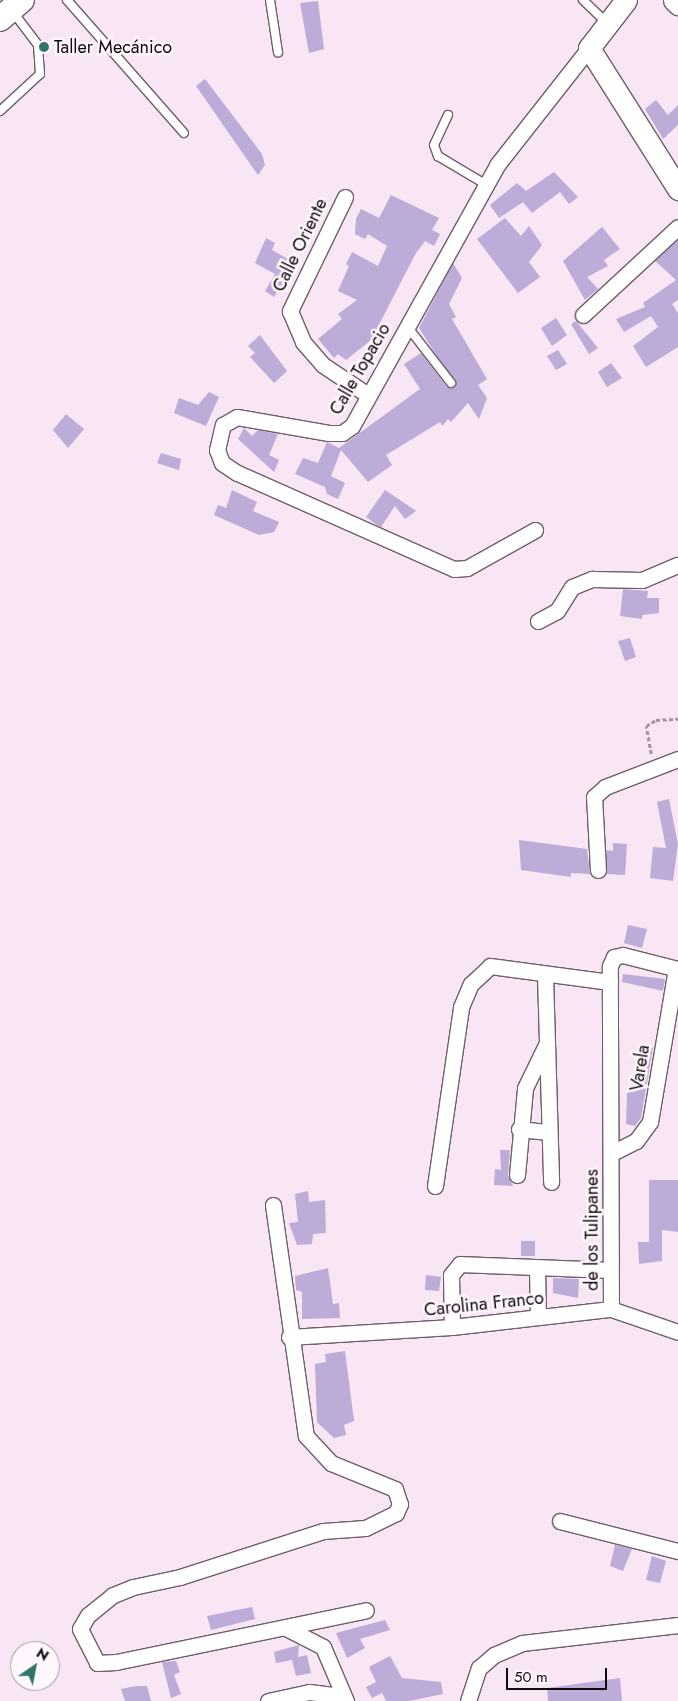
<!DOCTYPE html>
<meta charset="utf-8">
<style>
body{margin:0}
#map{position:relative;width:678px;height:1701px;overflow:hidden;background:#f9e6f4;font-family:Jost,sans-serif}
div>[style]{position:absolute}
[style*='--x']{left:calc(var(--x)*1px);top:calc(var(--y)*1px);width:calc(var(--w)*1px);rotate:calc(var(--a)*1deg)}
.building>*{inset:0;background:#bdabd8}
.path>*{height:2.5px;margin-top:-1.25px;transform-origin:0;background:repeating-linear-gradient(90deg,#a395a0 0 4px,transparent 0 6.5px)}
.roads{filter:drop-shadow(1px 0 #6e5e6a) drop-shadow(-1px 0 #6e5e6a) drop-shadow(0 1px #6e5e6a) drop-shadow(0 -1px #6e5e6a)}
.lane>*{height:8px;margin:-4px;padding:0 4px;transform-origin:4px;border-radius:4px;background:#fff}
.street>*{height:15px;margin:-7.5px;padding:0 7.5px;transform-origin:7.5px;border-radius:7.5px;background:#fff}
.secondary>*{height:21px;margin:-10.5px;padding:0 10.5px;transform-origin:10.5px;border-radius:10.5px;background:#fff}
.primary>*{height:24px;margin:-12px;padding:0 12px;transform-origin:12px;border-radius:12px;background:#fff}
.dots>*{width:14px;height:14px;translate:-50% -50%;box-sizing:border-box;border:2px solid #fff7fd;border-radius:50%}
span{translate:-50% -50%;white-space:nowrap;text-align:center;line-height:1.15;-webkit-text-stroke:5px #fff7fd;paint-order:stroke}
.poi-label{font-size:18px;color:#0f0a0e}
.left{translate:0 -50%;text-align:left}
.street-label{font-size:18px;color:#0f0a0e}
.north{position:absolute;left:10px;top:1641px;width:50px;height:50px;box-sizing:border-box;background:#fff7fd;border:1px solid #9f989d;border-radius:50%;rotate:33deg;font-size:14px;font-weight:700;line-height:20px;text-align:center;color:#0f0a0e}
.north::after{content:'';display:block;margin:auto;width:18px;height:22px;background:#307569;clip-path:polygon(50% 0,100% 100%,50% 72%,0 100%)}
.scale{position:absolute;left:506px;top:1668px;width:101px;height:22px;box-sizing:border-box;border:2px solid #0f0a0e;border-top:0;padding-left:6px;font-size:15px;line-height:18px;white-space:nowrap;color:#0f0a0e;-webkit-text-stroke:4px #fff7fd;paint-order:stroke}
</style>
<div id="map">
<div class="building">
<i style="clip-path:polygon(318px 1px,324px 49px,309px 53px,300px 3px)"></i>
<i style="clip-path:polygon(205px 79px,262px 154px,265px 165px,258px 175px,196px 86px)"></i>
<i style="clip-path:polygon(656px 100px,668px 115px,678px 105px,678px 125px,663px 139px,645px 109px)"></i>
<i style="clip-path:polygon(554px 172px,578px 197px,569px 204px,560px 192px,532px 213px,523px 202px,499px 218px,490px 205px,517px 183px,526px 191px)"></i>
<i style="clip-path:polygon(391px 195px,439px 218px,432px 230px,440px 234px,434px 246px,425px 241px,416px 253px,371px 340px,346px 360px,338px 354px,334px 358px,318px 339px,342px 319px,338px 314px,357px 300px,338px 291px,349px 266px,346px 264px,352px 252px,378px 266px,387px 246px,368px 234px,365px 239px,355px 234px,356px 219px,361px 209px,379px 218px)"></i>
<i style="clip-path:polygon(505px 218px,521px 236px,529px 226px,542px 245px,529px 262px,540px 277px,518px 293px,477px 239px)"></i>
<i style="clip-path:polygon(602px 227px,620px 249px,604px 260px,608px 266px,587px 277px,598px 289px,585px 300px,563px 261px)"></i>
<i style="clip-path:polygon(266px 238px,275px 243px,272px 250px,295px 263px,274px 297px,265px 291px,275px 274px,255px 263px)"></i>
<i style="clip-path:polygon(678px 240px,678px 300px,672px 304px,678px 313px,678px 347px,646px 367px,633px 346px,658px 327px,651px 316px,624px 332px,616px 319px,645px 307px,643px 303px,676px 280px,655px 261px)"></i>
<i style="clip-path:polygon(453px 263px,462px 278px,449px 304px,456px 317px,452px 319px,487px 379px,478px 385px,487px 398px,479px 419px,468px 403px,451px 422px,448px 419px,442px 426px,440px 422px,386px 455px,392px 465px,368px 482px,341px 450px,331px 476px,345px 483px,338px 499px,327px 494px,325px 487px,295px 474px,303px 458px,318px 463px,327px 442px,339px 448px,420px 389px,404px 364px,421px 353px,447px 387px,456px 386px,419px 328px)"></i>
<i style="clip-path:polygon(556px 318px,567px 335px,552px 346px,541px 328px)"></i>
<i style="clip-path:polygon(576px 321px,598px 348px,589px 354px,571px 324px)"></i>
<i style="clip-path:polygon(260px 335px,287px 371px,274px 383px,250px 357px,255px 353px,248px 346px)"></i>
<i style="clip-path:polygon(558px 350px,567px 364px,556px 370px,547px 356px)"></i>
<i style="clip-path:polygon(611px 363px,622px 378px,607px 387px,598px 372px)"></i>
<i style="clip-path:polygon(209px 392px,219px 397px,206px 426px,174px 413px,179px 398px,198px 405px)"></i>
<i style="clip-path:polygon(66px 414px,84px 429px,68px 448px,53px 430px)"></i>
<i style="clip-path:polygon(244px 428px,252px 436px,258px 430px,278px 434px,269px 455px,279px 460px,274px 472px,238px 439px)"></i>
<i style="clip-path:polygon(161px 453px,181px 459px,179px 470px,157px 463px)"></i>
<i style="clip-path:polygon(232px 490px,257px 502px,253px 511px,279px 522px,274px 532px,259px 535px,214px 515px,218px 505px,226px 508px)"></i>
<i style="clip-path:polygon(385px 490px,400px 500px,416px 511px,405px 519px,395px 506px,381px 527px,377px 525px,366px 517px)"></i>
<i style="clip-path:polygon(623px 589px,648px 591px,647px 598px,659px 598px,659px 613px,642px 615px,642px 619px,620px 616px)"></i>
<i style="clip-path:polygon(630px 638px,636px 657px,625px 661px,618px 641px)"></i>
<i style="clip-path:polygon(669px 799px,678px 844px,673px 881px,650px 878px,653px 847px,666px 848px,657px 802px)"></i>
<i style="clip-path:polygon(519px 840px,587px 849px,590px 874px,571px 873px,571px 877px,521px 870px)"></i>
<i style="clip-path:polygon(613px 843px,627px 844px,625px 875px,606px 874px,606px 850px,613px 851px)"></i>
<i style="clip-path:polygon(628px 925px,647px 929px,642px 948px,624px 943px)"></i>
<i style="clip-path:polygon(623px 974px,665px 979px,663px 991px,622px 982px)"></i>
<i style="clip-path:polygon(646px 1047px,653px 1048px,641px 1118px,635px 1126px,626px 1124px,627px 1091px,634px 1092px)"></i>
<i style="clip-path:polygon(500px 1150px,510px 1150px,508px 1175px,513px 1186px,494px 1185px,495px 1169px,501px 1170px)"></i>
<i style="clip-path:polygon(649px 1180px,678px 1180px,678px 1232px,662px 1230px,662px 1261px,639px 1264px,638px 1242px,649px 1242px)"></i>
<i style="clip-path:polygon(308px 1191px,309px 1202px,325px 1200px,326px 1233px,313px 1234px,312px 1244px,297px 1245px,289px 1223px,298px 1222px,295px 1194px)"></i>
<i style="clip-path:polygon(521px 1241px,535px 1241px,535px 1256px,521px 1256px)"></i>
<i style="clip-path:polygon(328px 1268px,333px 1304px,339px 1303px,340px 1318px,302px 1319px,302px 1292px,296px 1290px,295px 1276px)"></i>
<i style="clip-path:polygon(426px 1275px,441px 1277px,439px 1291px,425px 1290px)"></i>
<i style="clip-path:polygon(553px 1278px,579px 1279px,578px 1298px,553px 1293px)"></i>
<i style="clip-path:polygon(345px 1351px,354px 1421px,344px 1425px,346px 1435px,334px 1438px,317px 1422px,315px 1364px,326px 1362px,325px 1354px)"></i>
<i style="clip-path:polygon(615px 1545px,632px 1549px,623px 1571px,610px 1566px)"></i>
<i style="clip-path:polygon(652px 1556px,666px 1561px,660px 1583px,646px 1580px)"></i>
<i style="clip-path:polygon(252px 1607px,255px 1619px,211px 1630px,207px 1616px)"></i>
<i style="clip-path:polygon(385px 1620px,390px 1630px,360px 1639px,365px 1648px,347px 1658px,336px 1633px)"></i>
<i style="clip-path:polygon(299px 1645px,298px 1657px,307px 1655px,311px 1673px,296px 1676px,292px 1660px,276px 1663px,274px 1652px)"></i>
<i style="clip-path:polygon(390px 1656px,402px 1678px,441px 1682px,443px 1694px,409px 1701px,386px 1701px,382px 1693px,372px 1698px,366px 1687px,376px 1682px,369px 1667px)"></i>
<i style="clip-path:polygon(176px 1661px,180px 1672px,174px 1675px,181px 1694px,171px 1698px,162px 1662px)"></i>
<i style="clip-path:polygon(620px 1678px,622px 1701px,548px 1701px,547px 1688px)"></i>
<i style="clip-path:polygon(136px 1686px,147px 1686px,151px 1701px,125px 1701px,121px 1689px)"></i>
</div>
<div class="path">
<i style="--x:651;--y:754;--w:28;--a:-100"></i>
<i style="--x:646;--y:726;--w:12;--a:-31"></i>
<i style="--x:656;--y:720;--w:22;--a:-3"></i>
</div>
<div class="roads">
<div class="lane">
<i style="--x:67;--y:0;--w:177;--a:48.7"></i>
<i style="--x:270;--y:0;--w:53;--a:81.3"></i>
<i style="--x:583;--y:0;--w:33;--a:44"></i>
<i style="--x:0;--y:111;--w:54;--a:-42.8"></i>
<i style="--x:40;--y:74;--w:29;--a:-94"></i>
<i style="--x:38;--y:45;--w:41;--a:-127.1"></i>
<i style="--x:448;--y:115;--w:33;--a:115"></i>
<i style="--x:434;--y:145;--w:12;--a:70"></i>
<i style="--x:438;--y:156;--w:55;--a:30.8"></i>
<i style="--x:407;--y:326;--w:72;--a:52.3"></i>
</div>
<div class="street">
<i style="--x:345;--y:197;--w:127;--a:115.8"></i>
<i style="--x:290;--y:311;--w:34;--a:67"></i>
<i style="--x:303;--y:342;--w:30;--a:49"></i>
<i style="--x:323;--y:365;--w:54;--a:33.7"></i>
<i style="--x:583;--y:315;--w:129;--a:-42.8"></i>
<i style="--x:535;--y:530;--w:78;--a:150.8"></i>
<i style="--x:467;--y:568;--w:13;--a:176"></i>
<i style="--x:454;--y:569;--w:237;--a:-156.1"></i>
<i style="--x:237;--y:473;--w:18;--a:-146"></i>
<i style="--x:222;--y:463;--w:14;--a:-111"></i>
<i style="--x:217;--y:450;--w:26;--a:-77"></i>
<i style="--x:223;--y:425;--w:16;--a:-30"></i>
<i style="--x:237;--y:417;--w:93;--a:9.9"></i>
<i style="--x:329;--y:433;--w:13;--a:0"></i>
<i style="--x:342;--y:433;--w:12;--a:-35"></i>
<i style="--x:352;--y:426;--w:299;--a:-60.9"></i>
<i style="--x:497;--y:165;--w:149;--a:-51.8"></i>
<i style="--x:538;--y:621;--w:21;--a:-28"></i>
<i style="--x:557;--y:611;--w:28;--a:-58"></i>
<i style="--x:572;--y:587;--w:22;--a:-22"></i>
<i style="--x:592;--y:579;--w:50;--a:1.1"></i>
<i style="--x:642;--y:580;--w:39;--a:-23"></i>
<i style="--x:598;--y:870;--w:73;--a:-93.1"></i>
<i style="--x:594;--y:797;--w:15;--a:-42"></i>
<i style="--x:605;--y:787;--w:78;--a:-21"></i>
<i style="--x:545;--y:975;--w:207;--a:88.3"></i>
<i style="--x:519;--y:1129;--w:30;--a:6"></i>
<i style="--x:612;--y:1153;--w:27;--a:-27"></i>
<i style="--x:636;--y:1141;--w:24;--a:-54"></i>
<i style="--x:650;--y:1122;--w:155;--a:-80.4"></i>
<i style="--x:517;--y:1175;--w:87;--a:-84.7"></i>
<i style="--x:525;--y:1088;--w:48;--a:-64"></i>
<i style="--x:435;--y:1186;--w:181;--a:-81.7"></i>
<i style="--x:461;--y:1007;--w:25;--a:-67"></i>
<i style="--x:471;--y:984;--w:26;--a:-43"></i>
<i style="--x:490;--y:966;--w:121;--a:7.6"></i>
<i style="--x:273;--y:1205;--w:233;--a:81.9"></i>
<i style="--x:306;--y:1436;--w:37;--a:47"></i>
<i style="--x:331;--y:1463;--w:69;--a:22.1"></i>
<i style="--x:395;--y:1489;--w:16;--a:72"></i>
<i style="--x:400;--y:1504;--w:10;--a:114"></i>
<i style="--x:396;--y:1513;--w:34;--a:154"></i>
<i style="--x:365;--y:1528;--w:42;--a:175.9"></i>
<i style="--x:323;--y:1531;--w:150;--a:162.2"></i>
<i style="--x:180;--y:1577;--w:48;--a:168"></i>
<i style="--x:133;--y:1587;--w:22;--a:158"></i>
<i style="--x:113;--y:1595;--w:32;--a:141"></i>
<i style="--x:88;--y:1615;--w:16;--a:120"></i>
<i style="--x:80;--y:1629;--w:38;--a:63"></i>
<i style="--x:97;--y:1663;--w:19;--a:-3"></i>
<i style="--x:116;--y:1662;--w:255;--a:-11.7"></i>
<i style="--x:537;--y:1269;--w:48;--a:88.8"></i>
<i style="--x:611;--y:1309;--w:343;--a:-90.2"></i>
<i style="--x:610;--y:966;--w:10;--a:-66"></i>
<i style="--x:614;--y:957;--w:9;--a:-13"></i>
<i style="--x:623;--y:955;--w:57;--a:14.3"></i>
<i style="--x:452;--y:1327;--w:52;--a:-91.1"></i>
<i style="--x:451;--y:1275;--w:14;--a:-51"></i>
<i style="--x:460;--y:1264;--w:150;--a:2.3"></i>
<i style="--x:289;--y:1337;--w:163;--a:-3.5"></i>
<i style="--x:452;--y:1327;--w:160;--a:-6.5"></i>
<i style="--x:611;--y:1309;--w:71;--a:18.9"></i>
<i style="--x:560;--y:1521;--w:122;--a:14.3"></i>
<i style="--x:288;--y:1629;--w:39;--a:27"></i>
<i style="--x:323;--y:1647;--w:59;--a:66.9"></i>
<i style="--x:268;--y:1701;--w:42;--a:-12.4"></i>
<i style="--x:309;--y:1692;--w:34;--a:7"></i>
<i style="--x:468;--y:1701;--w:35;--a:-72"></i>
<i style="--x:479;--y:1668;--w:20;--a:-41"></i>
<i style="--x:494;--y:1655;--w:30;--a:-23"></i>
<i style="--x:522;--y:1643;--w:157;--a:-6.6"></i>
</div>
<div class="secondary">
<i style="--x:626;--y:0;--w:61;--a:127.6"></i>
<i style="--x:589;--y:48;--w:167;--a:57.7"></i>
<i style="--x:674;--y:0;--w:6;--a:45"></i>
</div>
<div class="primary">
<i style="--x:0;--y:19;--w:29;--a:-41"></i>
</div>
</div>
<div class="dots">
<i style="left:44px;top:47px;background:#307569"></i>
</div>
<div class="poi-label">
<span class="left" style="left:54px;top:47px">Taller Mecánico</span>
</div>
<div class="street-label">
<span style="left:300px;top:245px;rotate:-64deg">Calle Oriente</span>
<span style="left:360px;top:369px;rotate:-60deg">Calle Topacio</span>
<span style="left:640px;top:1068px;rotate:-81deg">Varela</span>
<span style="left:592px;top:1230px;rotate:-90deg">de los Tulipanes</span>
<span style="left:484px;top:1304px;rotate:-6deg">Carolina Franco</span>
</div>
<div class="north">N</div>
<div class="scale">50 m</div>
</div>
